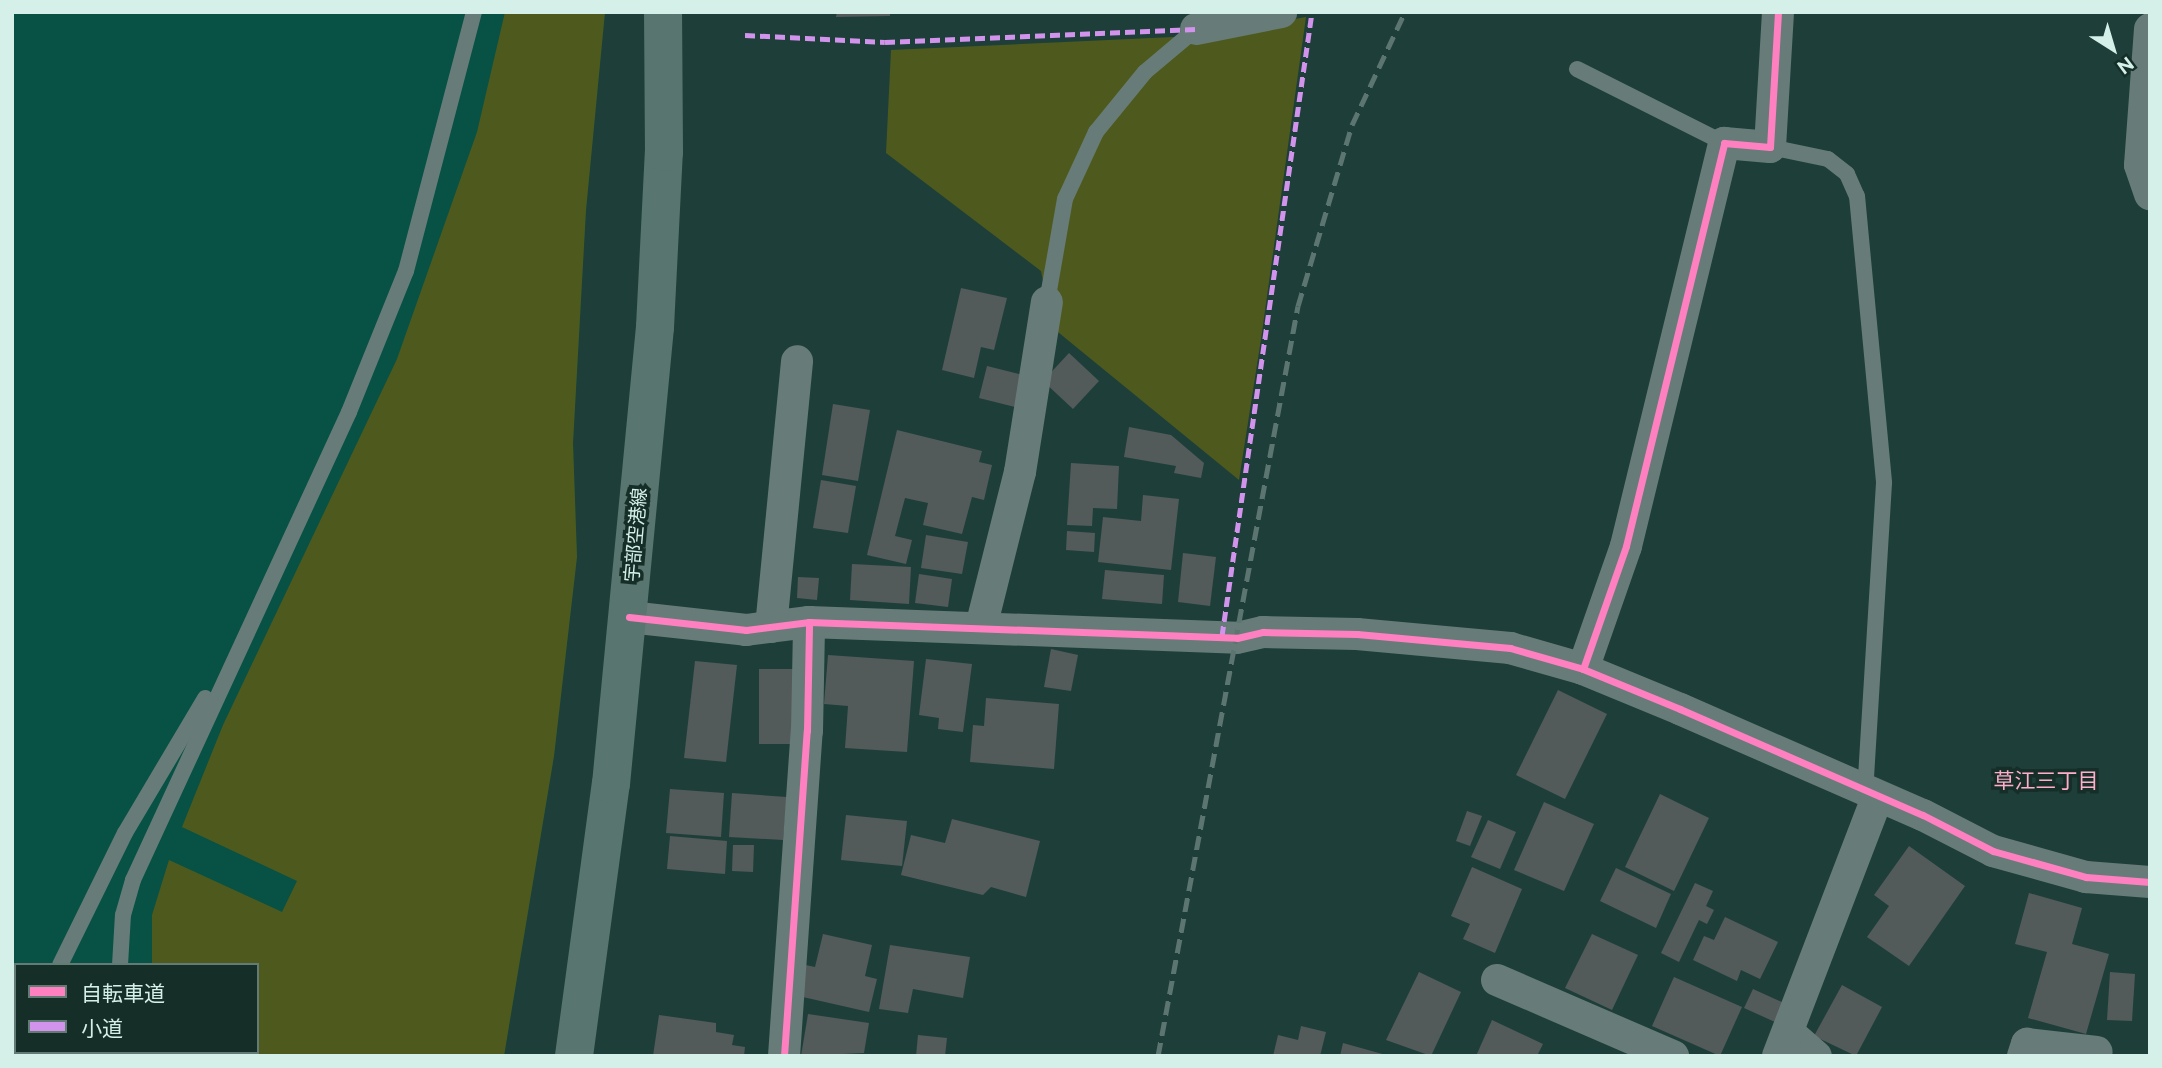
<!DOCTYPE html>
<meta charset="utf-8">
<style>
body{margin:0}
#map{position:relative;width:2162px;height:1068px;overflow:hidden;background:#1e3f39;font-family:Raleway,"Noto Sans JP",sans-serif}
div>[style]{position:absolute}
[style*='--x']{left:calc(var(--x)*1px);top:calc(var(--y)*1px);width:calc(var(--w)*1px);rotate:calc(var(--a)*1deg)}
.built>*{inset:0;background:#085145}
.green>*{inset:0;background:#4e5a1d}
.building>*{inset:0;background:#535a5a}
.lane>*{height:16px;margin:-8px;padding:0 8px;transform-origin:8px;border-radius:8px;background:#677c78}
.street>*{height:32px;margin:-16px;padding:0 16px;transform-origin:16px;border-radius:16px;background:#677c78}
.secondary>*{height:38px;margin:-19px;padding:0 19px;transform-origin:19px;border-radius:19px;background:#59756f}
.rail>*{height:5px;margin-top:-2.5px;transform-origin:0;background:repeating-linear-gradient(90deg,#5d7570 0 14px,transparent 0 21px)}
.quiet>*{height:5px;margin-top:-2.5px;transform-origin:0;background:repeating-linear-gradient(90deg,#d193ec 0 10px,transparent 0 15px)}
.cycleway>*{height:7px;margin:-3.5px;padding:0 3.5px;transform-origin:3.5px;border-radius:3.5px;background:#ff80c0}
span{translate:-50% -50%;white-space:nowrap;text-align:center;line-height:1.15;-webkit-text-stroke:7px #162e28;paint-order:stroke}
.street-label{font-size:19px;color:#d4f0e8}
.neighbourhood-label{font-size:21px;color:#feaecb}
.frame{position:absolute;inset:0;border:14px solid #d4f0e8;pointer-events:none}
.legend{position:absolute;left:14px;top:963px;width:245px;height:91px;box-sizing:border-box;background:#162e28;border:2px solid #627c75;margin:0;padding:9px 12px;list-style:none;font-size:21px;color:#d4f0e8}
.legend li{display:flex;align-items:center;gap:14px;height:35px}
.legend b{width:35px;border:2px solid #627c75}
.north{position:absolute;left:2078px;top:14px;width:70px;height:70px;-webkit-text-stroke:5px #162e28;paint-order:stroke;rotate:143deg;font-size:19px;font-weight:700;line-height:28px;text-align:center;color:#d4f0e8}
.north::after{content:'';display:block;margin:auto;width:24px;height:32px;background:#d4f0e8;clip-path:polygon(50% 0,100% 100%,50% 72%,0 100%)}
</style>
<div id="map">
<div class="built">
<i style="clip-path:polygon(evenodd,12px 12px,605px 12px,586px 210px,573px 443px,577px 557px,554px 756px,504px 1056px,12px 1056px,12px 12px,16px 965px,257px 965px,257px 1052px,16px 1052px,16px 965px)"></i>
</div>
<div class="green">
<i style="clip-path:polygon(505px 12px,605px 12px,586px 210px,573px 443px,577px 557px,554px 756px,504px 1056px,188px 1056px,185px 1052px,257px 1052px,257px 965px,152px 965px,152px 915px,169px 860px,282px 912px,297px 881px,182px 827px,223px 725px,397px 359px,477px 132px)"></i>
<i style="clip-path:polygon(1306px 17px,1261px 339px,1239px 480px,1053px 328px,1041px 271px,886px 153px,891px 50px,1195px 36px)"></i>
</div>
<div class="building">
<i style="clip-path:polygon(837px 12px,890px 12px,890px 16px,836px 17px)"></i>
<i style="clip-path:polygon(961px 288px,1007px 298px,994px 350px,981px 347px,974px 378px,942px 370px)"></i>
<i style="clip-path:polygon(1069px 353px,1099px 381px,1073px 409px,1043px 381px)"></i>
<i style="clip-path:polygon(987px 366px,1031px 377px,1023px 409px,979px 398px)"></i>
<i style="clip-path:polygon(833px 404px,870px 410px,858px 481px,822px 475px)"></i>
<i style="clip-path:polygon(1129px 427px,1171px 435px,1204px 463px,1201px 478px,1174px 473px,1176px 466px,1124px 457px)"></i>
<i style="clip-path:polygon(897px 430px,982px 451px,979px 462px,992px 465px,984px 500px,972px 497px,962px 534px,923px 525px,928px 503px,905px 498px,895px 536px,912px 540px,906px 564px,867px 555px)"></i>
<i style="clip-path:polygon(1071px 463px,1119px 466px,1117px 509px,1093px 508px,1092px 526px,1067px 525px)"></i>
<i style="clip-path:polygon(821px 480px,856px 486px,848px 533px,813px 528px)"></i>
<i style="clip-path:polygon(1143px 495px,1179px 499px,1171px 570px,1098px 562px,1103px 517px,1141px 521px)"></i>
<i style="clip-path:polygon(1067px 531px,1095px 533px,1094px 552px,1066px 550px)"></i>
<i style="clip-path:polygon(926px 535px,968px 542px,962px 574px,921px 568px)"></i>
<i style="clip-path:polygon(1183px 553px,1216px 557px,1210px 606px,1178px 602px)"></i>
<i style="clip-path:polygon(852px 564px,911px 567px,909px 604px,850px 600px)"></i>
<i style="clip-path:polygon(1105px 570px,1164px 575px,1162px 604px,1102px 599px)"></i>
<i style="clip-path:polygon(919px 574px,952px 579px,948px 607px,915px 603px)"></i>
<i style="clip-path:polygon(798px 577px,819px 578px,817px 600px,797px 598px)"></i>
<i style="clip-path:polygon(1051px 649px,1078px 655px,1071px 691px,1044px 687px)"></i>
<i style="clip-path:polygon(828px 655px,914px 661px,907px 752px,845px 748px,848px 706px,824px 704px)"></i>
<i style="clip-path:polygon(926px 659px,972px 664px,963px 732px,938px 729px,939px 718px,919px 715px)"></i>
<i style="clip-path:polygon(695px 661px,737px 665px,726px 762px,684px 758px)"></i>
<i style="clip-path:polygon(759px 669px,799px 669px,800px 744px,759px 744px)"></i>
<i style="clip-path:polygon(1558px 690px,1607px 714px,1565px 799px,1516px 775px)"></i>
<i style="clip-path:polygon(986px 698px,1059px 704px,1054px 769px,970px 762px,973px 725px,984px 726px)"></i>
<i style="clip-path:polygon(670px 789px,724px 793px,721px 837px,666px 833px)"></i>
<i style="clip-path:polygon(732px 793px,787px 797px,783px 840px,729px 837px)"></i>
<i style="clip-path:polygon(1660px 794px,1709px 818px,1674px 891px,1625px 867px)"></i>
<i style="clip-path:polygon(1544px 802px,1594px 824px,1564px 891px,1514px 870px)"></i>
<i style="clip-path:polygon(1467px 811px,1482px 816px,1470px 846px,1456px 841px)"></i>
<i style="clip-path:polygon(846px 815px,907px 821px,902px 866px,841px 860px)"></i>
<i style="clip-path:polygon(952px 819px,1040px 841px,1026px 897px,991px 887px,983px 895px,901px 875px,911px 835px,945px 843px)"></i>
<i style="clip-path:polygon(1488px 820px,1516px 832px,1500px 869px,1471px 857px)"></i>
<i style="clip-path:polygon(670px 836px,727px 841px,725px 874px,667px 869px)"></i>
<i style="clip-path:polygon(733px 845px,754px 845px,753px 872px,732px 871px)"></i>
<i style="clip-path:polygon(1909px 846px,1965px 886px,1909px 966px,1867px 937px,1889px 906px,1874px 895px)"></i>
<i style="clip-path:polygon(1472px 867px,1522px 889px,1495px 953px,1463px 939px,1470px 924px,1451px 916px)"></i>
<i style="clip-path:polygon(1616px 868px,1671px 894px,1656px 928px,1600px 901px)"></i>
<i style="clip-path:polygon(1695px 883px,1713px 891px,1706px 906px,1714px 910px,1707px 924px,1699px 920px,1679px 962px,1661px 953px)"></i>
<i style="clip-path:polygon(2029px 893px,2082px 908px,2072px 944px,2109px 954px,2086px 1034px,2028px 1018px,2047px 952px,2015px 944px)"></i>
<i style="clip-path:polygon(1725px 917px,1778px 942px,1760px 979px,1741px 970px,1737px 981px,1693px 960px,1704px 936px,1714px 940px)"></i>
<i style="clip-path:polygon(823px 934px,872px 945px,865px 976px,877px 979px,869px 1012px,794px 995px,801px 964px,815px 967px)"></i>
<i style="clip-path:polygon(1592px 934px,1638px 955px,1612px 1010px,1565px 988px)"></i>
<i style="clip-path:polygon(890px 945px,970px 957px,963px 998px,913px 989px,908px 1013px,879px 1009px)"></i>
<i style="clip-path:polygon(1419px 972px,1461px 992px,1431px 1056px,1386px 1040px)"></i>
<i style="clip-path:polygon(2110px 972px,2135px 974px,2132px 1021px,2107px 1020px)"></i>
<i style="clip-path:polygon(1674px 977px,1742px 1007px,1720px 1056px,1652px 1026px)"></i>
<i style="clip-path:polygon(1842px 985px,1882px 1007px,1856px 1056px,1814px 1036px)"></i>
<i style="clip-path:polygon(1753px 989px,1784px 1003px,1775px 1022px,1744px 1008px)"></i>
<i style="clip-path:polygon(808px 1014px,869px 1023px,864px 1053px,801px 1056px)"></i>
<i style="clip-path:polygon(659px 1015px,716px 1023px,716px 1032px,734px 1035px,732px 1045px,745px 1047px,744px 1056px,653px 1056px)"></i>
<i style="clip-path:polygon(1492px 1020px,1543px 1044px,1537px 1056px,1476px 1056px)"></i>
<i style="clip-path:polygon(1301px 1026px,1326px 1032px,1320px 1056px,1273px 1056px,1278px 1035px,1298px 1040px)"></i>
<i style="clip-path:polygon(918px 1035px,947px 1038px,945px 1056px,916px 1056px)"></i>
<i style="clip-path:polygon(1343px 1043px,1386px 1055px,1386px 1056px,1340px 1056px)"></i>
</div>
<div class="lane">
<i style="--x:1577;--y:69;--w:165;--a:26.7"></i>
<i style="--x:1770;--y:147;--w:59;--a:11.7"></i>
<i style="--x:1828;--y:159;--w:24;--a:38"></i>
<i style="--x:1847;--y:174;--w:24;--a:66"></i>
<i style="--x:1857;--y:196;--w:288;--a:84.6"></i>
<i style="--x:1884;--y:483;--w:311;--a:93.5"></i>
<i style="--x:1047;--y:302;--w:105;--a:-80.1"></i>
<i style="--x:1065;--y:199;--w:74;--a:-65.2"></i>
<i style="--x:1096;--y:132;--w:77;--a:-50.8"></i>
<i style="--x:1145;--y:72;--w:67;--a:-40.1"></i>
<i style="--x:60;--y:965;--w:147;--a:-63.8"></i>
<i style="--x:125;--y:833;--w:157;--a:-59.3"></i>
<i style="--x:120;--y:965;--w:50;--a:-86.6"></i>
<i style="--x:123;--y:915;--w:36;--a:-74"></i>
<i style="--x:133;--y:880;--w:515;--a:-65.22"></i>
<i style="--x:349;--y:412;--w:152;--a:-68"></i>
<i style="--x:406;--y:271;--w:268;--a:-75.3"></i>
<i style="--x:152;--y:1052;--w:4;--a:63"></i>
<i style="--x:13;--y:1056;--w:5;--a:-53"></i>
</div>
<div class="street">
<i style="--x:1196;--y:29;--w:87;--a:-11.3"></i>
<i style="--x:2150;--y:29;--w:136;--a:94.2"></i>
<i style="--x:2140;--y:165;--w:31;--a:71"></i>
<i style="--x:629;--y:617;--w:118;--a:6.3"></i>
<i style="--x:746;--y:630;--w:64;--a:-7.2"></i>
<i style="--x:809;--y:622;--w:428;--a:2.1"></i>
<i style="--x:1237;--y:638;--w:27;--a:-13"></i>
<i style="--x:1263;--y:632;--w:94;--a:1.2"></i>
<i style="--x:1357;--y:634;--w:154;--a:5.2"></i>
<i style="--x:1510;--y:648;--w:76;--a:16"></i>
<i style="--x:1583;--y:669;--w:105;--a:22.4"></i>
<i style="--x:1680;--y:709;--w:265;--a:23.6"></i>
<i style="--x:1923;--y:815;--w:79;--a:27.2"></i>
<i style="--x:1993;--y:851;--w:97;--a:15.6"></i>
<i style="--x:2086;--y:877;--w:64;--a:4.5"></i>
<i style="--x:771;--y:627;--w:267;--a:-84.4"></i>
<i style="--x:981;--y:627;--w:160;--a:-75.9"></i>
<i style="--x:1020;--y:472;--w:172;--a:-81"></i>
<i style="--x:1583;--y:669;--w:130;--a:-70.7"></i>
<i style="--x:1626;--y:546;--w:415;--a:-76.3"></i>
<i style="--x:1724;--y:143;--w:46;--a:5"></i>
<i style="--x:1770;--y:147;--w:135;--a:-86.6"></i>
<i style="--x:1497;--y:980;--w:192;--a:23.4"></i>
<i style="--x:1788;--y:1032;--w:37;--a:41"></i>
<i style="--x:784;--y:1056;--w:326;--a:-86"></i>
<i style="--x:807;--y:731;--w:109;--a:-88.9"></i>
<i style="--x:1778;--y:1056;--w:276;--a:-69"></i>
<i style="--x:2023;--y:1056;--w:13;--a:-72"></i>
<i style="--x:2027;--y:1044;--w:70;--a:6.5"></i>
</div>
<div class="secondary">
<i style="--x:574;--y:1056;--w:275;--a:-82.3"></i>
<i style="--x:611;--y:784;--w:459;--a:-84.5"></i>
<i style="--x:655;--y:327;--w:175;--a:-87.1"></i>
<i style="--x:664;--y:152;--w:140;--a:-90.4"></i>
</div>
<div class="rail">
<i style="--x:1158;--y:1056;--w:763;--a:-79.43"></i>
<i style="--x:1298;--y:306;--w:189;--a:-73.4"></i>
<i style="--x:1352;--y:125;--w:125;--a:-64.9"></i>
</div>
<div class="quiet">
<i style="--x:745;--y:35;--w:140;--a:2.9"></i>
<i style="--x:885;--y:42;--w:311;--a:-2.4"></i>
<i style="--x:1222;--y:636;--w:630;--a:-81.79"></i>
</div>
<div class="cycleway">
<i style="--x:629;--y:617;--w:118;--a:6.3"></i>
<i style="--x:746;--y:630;--w:64;--a:-7.2"></i>
<i style="--x:809;--y:622;--w:428;--a:2.1"></i>
<i style="--x:1237;--y:638;--w:27;--a:-13"></i>
<i style="--x:1263;--y:632;--w:94;--a:1.2"></i>
<i style="--x:1357;--y:634;--w:154;--a:5.2"></i>
<i style="--x:1510;--y:648;--w:76;--a:16"></i>
<i style="--x:1583;--y:669;--w:105;--a:22.4"></i>
<i style="--x:1680;--y:709;--w:265;--a:23.6"></i>
<i style="--x:1923;--y:815;--w:79;--a:27.2"></i>
<i style="--x:1993;--y:851;--w:97;--a:15.6"></i>
<i style="--x:2086;--y:877;--w:64;--a:4.5"></i>
<i style="--x:1583;--y:669;--w:130;--a:-70.7"></i>
<i style="--x:1626;--y:546;--w:415;--a:-76.3"></i>
<i style="--x:1724;--y:143;--w:46;--a:5"></i>
<i style="--x:1770;--y:147;--w:135;--a:-86.6"></i>
<i style="--x:784;--y:1056;--w:326;--a:-86"></i>
<i style="--x:807;--y:731;--w:109;--a:-88.9"></i>
</div>
<div class="street-label">
<span style="left:636px;top:535px;rotate:-85deg">宇部空港線</span>
</div>
<div class="neighbourhood-label">
<span style="left:2046px;top:781px">草江三丁目</span>
</div>
<div class="frame"></div>
<ul class="legend">
<li><b style="height:9px;background:#ff80c0"></b>自転車道</li>
<li><b style="height:9px;background:#d193ec"></b>小道</li>
</ul>
<div class="north">N</div>
</div>
